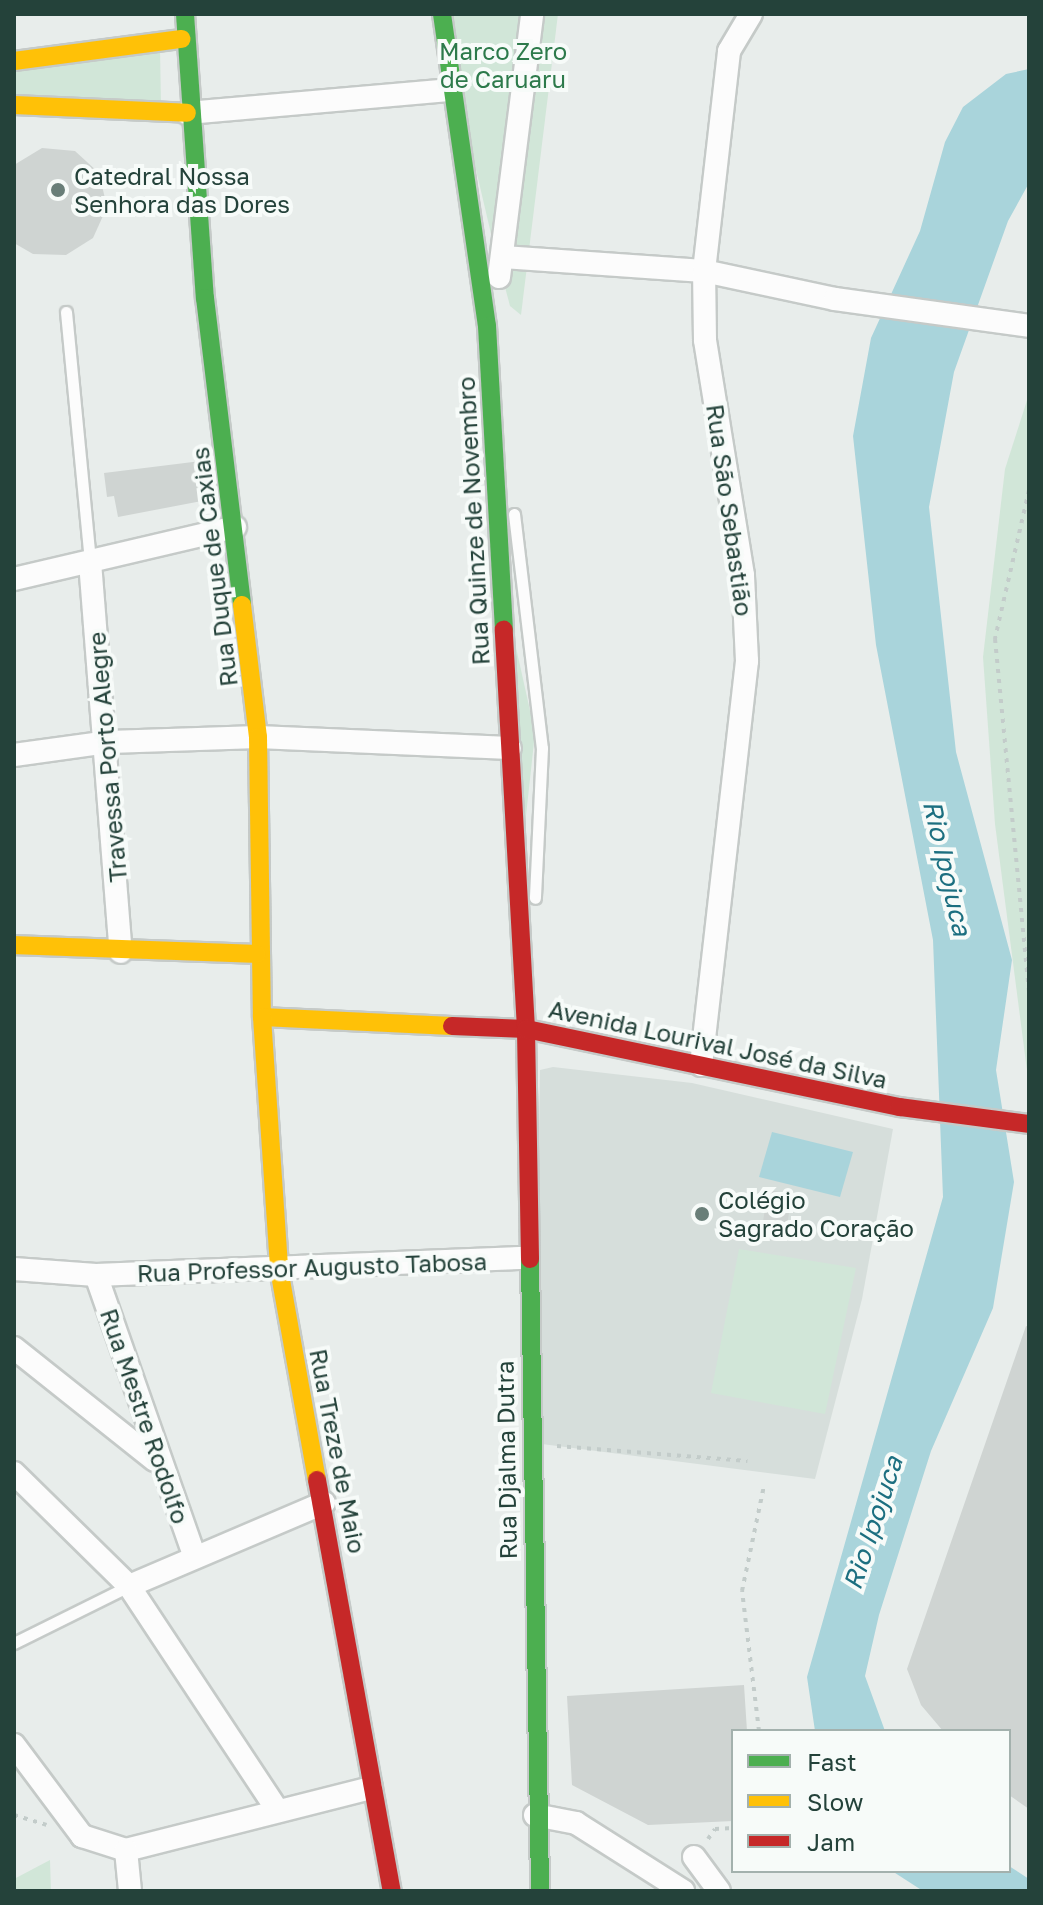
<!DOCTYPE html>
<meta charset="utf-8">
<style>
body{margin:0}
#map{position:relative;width:1043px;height:1905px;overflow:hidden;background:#e8edeb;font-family:"Golos Text",sans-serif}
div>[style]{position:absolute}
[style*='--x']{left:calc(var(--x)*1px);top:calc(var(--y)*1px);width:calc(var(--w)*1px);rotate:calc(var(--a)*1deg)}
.built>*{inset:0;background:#d6dedb}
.green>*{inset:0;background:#d1e6d8}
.water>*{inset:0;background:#a9d4db}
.building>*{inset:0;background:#cfd4d2}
.path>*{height:4px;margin-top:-2px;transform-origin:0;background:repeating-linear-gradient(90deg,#c3ccca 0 4px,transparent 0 10px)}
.roads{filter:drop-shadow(2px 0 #c5cac8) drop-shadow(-2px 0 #c5cac8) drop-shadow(0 2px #c5cac8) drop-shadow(0 -2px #c5cac8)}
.lane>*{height:11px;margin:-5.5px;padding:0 5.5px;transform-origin:5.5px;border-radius:5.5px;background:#fcfcfc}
.street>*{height:22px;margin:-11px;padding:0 11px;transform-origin:11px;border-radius:11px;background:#fcfcfc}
.fast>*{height:18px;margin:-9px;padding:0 9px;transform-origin:9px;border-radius:9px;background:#4caf50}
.slow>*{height:18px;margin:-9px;padding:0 9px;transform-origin:9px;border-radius:9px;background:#ffc107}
.jam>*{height:18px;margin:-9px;padding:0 9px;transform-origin:9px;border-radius:9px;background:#c62828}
.dots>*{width:22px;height:22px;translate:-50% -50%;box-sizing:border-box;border:4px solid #f7fbf9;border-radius:50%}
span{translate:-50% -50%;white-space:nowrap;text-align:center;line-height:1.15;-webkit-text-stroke:8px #f7fbf9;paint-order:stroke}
.park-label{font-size:24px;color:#2d7a4b}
.poi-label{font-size:24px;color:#24423a}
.left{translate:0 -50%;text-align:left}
.street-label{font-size:24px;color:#24423a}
.water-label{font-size:26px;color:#1c6f80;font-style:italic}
.frame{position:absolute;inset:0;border:16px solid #24423a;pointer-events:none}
.legend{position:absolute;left:731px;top:1729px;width:280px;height:144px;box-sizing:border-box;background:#f7fbf9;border:2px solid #a3b1ad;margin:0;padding:10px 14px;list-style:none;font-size:24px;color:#24423a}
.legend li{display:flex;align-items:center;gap:16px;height:40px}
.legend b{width:40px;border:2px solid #a3b1ad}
</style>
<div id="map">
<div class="built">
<i style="clip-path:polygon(553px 1067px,692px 1083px,893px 1129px,862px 1299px,815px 1479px,534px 1443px,540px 1070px)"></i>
</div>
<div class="green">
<i style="clip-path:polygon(451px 14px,558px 14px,521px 315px,510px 306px,492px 238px,458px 93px)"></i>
<i style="clip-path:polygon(160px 48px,161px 104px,14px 98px,14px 67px)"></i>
<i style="clip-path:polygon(1029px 394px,1029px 1086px,995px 824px,983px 657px,1005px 469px)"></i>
<i style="clip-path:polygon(515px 643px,535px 733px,525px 825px)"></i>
<i style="clip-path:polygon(739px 1249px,856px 1268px,825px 1414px,711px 1393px)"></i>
<i style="clip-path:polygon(50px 1860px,51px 1891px,14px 1891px,14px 1879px)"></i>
</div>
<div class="water">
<i style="clip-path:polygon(1029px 69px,1029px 183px,1008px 221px,954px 372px,929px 507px,956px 752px,1012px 960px,996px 1070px,1014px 1182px,993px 1308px,931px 1451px,879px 1615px,865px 1676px,885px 1731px,815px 1731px,807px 1677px,943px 1197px,933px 940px,876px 645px,853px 436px,871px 338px,920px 231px,945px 142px,963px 107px,1006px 74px)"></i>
<i style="clip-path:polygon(772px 1132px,853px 1152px,840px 1197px,759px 1177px)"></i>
<i style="clip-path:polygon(1009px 1866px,1029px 1879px,1029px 1891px,923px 1891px,892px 1871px)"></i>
</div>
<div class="building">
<i style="clip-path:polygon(42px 148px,75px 151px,99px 173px,107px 207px,93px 238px,66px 255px,33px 254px,14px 243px,14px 165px)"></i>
<i style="clip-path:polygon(201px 461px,207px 500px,118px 517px,114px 496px,107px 497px,104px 473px)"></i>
<i style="clip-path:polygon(768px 1190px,791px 1194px,786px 1238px,761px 1234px)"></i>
<i style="clip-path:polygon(1026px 1326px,1029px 1327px,1029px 1809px,1009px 1795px,1009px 1731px,943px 1731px,921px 1705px,907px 1669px)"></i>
<i style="clip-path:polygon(744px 1685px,747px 1731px,733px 1731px,733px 1821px,648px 1825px,572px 1785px,567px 1696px)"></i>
</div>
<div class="path">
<i style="--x:1029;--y:490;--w:153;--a:102.9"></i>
<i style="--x:995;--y:639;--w:354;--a:84.5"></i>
<i style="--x:557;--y:1446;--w:191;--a:4.5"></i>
<i style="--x:759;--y:1731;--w:141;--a:-96.9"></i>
<i style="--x:742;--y:1591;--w:107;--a:-78.2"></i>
<i style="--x:14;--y:1815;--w:34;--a:17"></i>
<i style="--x:708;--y:1839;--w:12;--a:-55"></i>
<i style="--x:715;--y:1829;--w:18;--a:-3"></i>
</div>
<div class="roads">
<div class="lane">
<i style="--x:66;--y:312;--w:251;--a:84.5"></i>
<i style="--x:514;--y:514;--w:236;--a:83.2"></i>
<i style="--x:542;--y:748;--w:150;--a:92.7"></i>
<i style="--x:14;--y:1643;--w:128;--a:-26.4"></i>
</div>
<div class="street">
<i style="--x:187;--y:113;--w:263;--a:-5"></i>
<i style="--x:503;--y:257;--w:201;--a:4"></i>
<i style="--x:704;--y:271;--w:134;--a:12.1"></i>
<i style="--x:835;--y:299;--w:196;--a:7.9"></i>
<i style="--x:499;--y:277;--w:265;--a:-82.8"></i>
<i style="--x:90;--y:562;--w:391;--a:85.5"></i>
<i style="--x:14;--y:579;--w:227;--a:-13.2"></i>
<i style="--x:14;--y:755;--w:96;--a:-7.8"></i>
<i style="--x:109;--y:742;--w:149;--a:-1.9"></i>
<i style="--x:258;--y:737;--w:252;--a:2.5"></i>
<i style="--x:701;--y:1065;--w:407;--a:-83.5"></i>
<i style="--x:747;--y:661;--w:86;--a:-92.7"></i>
<i style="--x:743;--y:575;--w:238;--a:-99.2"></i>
<i style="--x:705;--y:340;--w:69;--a:-90.8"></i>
<i style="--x:704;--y:271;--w:221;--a:-83.5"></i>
<i style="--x:729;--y:51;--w:43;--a:-59.3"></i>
<i style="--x:14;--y:1269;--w:82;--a:4.2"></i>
<i style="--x:96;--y:1275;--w:431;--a:-2.3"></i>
<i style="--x:96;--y:1275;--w:299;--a:70.7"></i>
<i style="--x:14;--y:1348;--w:180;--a:38.5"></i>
<i style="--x:14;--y:1473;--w:161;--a:44.5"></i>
<i style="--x:129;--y:1586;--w:265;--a:56.5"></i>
<i style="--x:129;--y:1586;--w:212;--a:-23.1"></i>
<i style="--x:14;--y:1745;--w:114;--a:53.2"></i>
<i style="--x:82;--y:1836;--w:46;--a:17.7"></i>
<i style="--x:535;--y:1815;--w:42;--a:11"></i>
<i style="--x:576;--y:1823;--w:127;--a:32.4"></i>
<i style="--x:126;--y:1850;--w:253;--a:-14.2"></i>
<i style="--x:126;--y:1850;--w:41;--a:84.4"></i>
<i style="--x:694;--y:1857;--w:42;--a:53.7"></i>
</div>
<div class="fast">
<i style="--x:185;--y:14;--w:285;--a:86"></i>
<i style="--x:205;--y:298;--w:309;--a:83.1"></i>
<i style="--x:442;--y:14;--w:315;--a:81.8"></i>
<i style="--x:487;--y:326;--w:304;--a:86.8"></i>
<i style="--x:530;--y:1259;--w:632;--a:89.09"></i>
</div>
<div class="slow">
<i style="--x:14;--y:61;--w:169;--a:-7.5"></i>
<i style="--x:14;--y:105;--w:173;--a:2.6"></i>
<i style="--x:242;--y:605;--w:133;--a:83.1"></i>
<i style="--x:258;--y:737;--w:280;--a:89.2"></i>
<i style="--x:262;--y:1017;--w:190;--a:2.7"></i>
<i style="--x:14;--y:945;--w:243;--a:2.1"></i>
<i style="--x:262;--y:1017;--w:253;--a:86.1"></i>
<i style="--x:279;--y:1269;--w:214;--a:79.8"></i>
</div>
<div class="jam">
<i style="--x:452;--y:1026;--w:74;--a:2.3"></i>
<i style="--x:526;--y:1029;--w:400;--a:-93.2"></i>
<i style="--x:530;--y:1259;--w:230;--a:-91"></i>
<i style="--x:526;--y:1029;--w:382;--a:11.8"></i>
<i style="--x:900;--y:1107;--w:130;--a:7.5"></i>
<i style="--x:317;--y:1480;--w:418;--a:79.7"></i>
</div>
</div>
<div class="dots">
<i style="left:58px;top:190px;background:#697e78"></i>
<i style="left:702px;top:1214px;background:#697e78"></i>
</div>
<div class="park-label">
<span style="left:503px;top:65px">Marco Zero<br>de Caruaru</span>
</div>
<div class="poi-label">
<span class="left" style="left:74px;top:190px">Catedral Nossa<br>Senhora das Dores</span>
<span class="left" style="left:718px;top:1214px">Colégio<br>Sagrado Coração</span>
</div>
<div class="street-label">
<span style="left:730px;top:510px;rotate:82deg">Rua São Sebastião</span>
<span style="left:473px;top:521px;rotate:-93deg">Rua Quinze de Novembro</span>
<span style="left:214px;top:567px;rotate:-97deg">Rua Duque de Caxias</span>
<span style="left:107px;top:757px;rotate:-95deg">Travessa Porto Alegre</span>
<span style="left:718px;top:1044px;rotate:12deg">Avenida Lourival José da Silva</span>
<span style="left:312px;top:1267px;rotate:-2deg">Rua Professor Augusto Tabosa</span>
<span style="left:145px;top:1416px;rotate:71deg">Rua Mestre Rodolfo</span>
<span style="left:338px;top:1451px;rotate:79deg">Rua Treze de Maio</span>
<span style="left:506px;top:1460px;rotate:-91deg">Rua Djalma Dutra</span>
</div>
<div class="water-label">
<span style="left:947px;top:868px;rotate:77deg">Rio Ipojuca</span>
<span style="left:873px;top:1523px;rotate:-72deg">Rio Ipojuca</span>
</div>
<div class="frame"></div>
<ul class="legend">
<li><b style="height:10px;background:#4caf50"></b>Fast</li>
<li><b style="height:10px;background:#ffc107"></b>Slow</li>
<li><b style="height:10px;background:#c62828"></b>Jam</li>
</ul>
</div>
